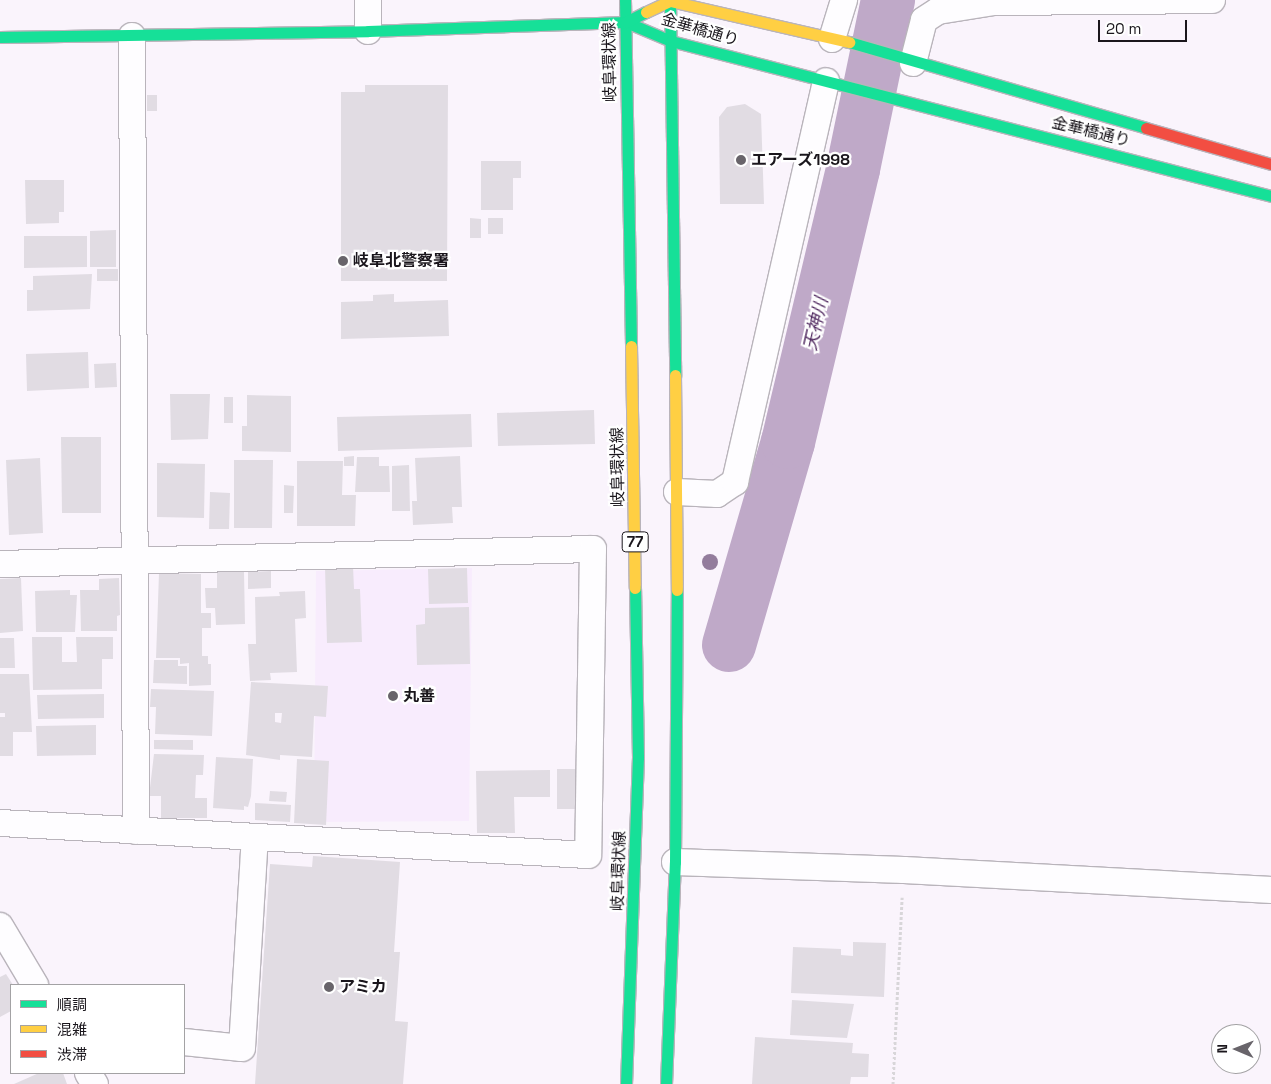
<!DOCTYPE html>
<meta charset="utf-8">
<style>
body{margin:0}
#map{position:relative;width:1271px;height:1084px;overflow:hidden;background:#faf4fc;font-family:"Space Grotesk","Noto Sans JP",sans-serif}
div>[style]{position:absolute}
[style*='--x']{left:calc(var(--x)*1px);top:calc(var(--y)*1px);width:calc(var(--w)*1px);rotate:calc(var(--a)*1deg)}
.built>*{inset:0;background:#f8ecfd}
.river>*{height:54px;margin:-27px;padding:0 27px;transform-origin:27px;border-radius:27px;background:#bfa9c8}
.building>*{inset:0;background:#e1dce3}
.path>*{height:3px;margin-top:-1.5px;transform-origin:0;background:repeating-linear-gradient(90deg,#d8d6d9 0 2.5px,transparent 0 5px)}
.roads{filter:drop-shadow(1px 0 #b9b4bb) drop-shadow(-1px 0 #b9b4bb) drop-shadow(0 1px #b9b4bb) drop-shadow(0 -1px #b9b4bb)}
.street>*{height:26px;margin:-13px;padding:0 13px;transform-origin:13px;border-radius:13px;background:#fefdff}
.fast>*{height:11px;margin:-5.5px;padding:0 5.5px;transform-origin:5.5px;border-radius:5.5px;background:#16e098}
.slow>*{height:11px;margin:-5.5px;padding:0 5.5px;transform-origin:5.5px;border-radius:5.5px;background:#ffcf43}
.jam>*{height:11px;margin:-5.5px;padding:0 5.5px;transform-origin:5.5px;border-radius:5.5px;background:#f24e42}
.trees>*{width:16px;height:16px;margin:-8px;border-radius:50%;background:#937c9c}
.dots>*{width:14px;height:14px;translate:-50% -50%;box-sizing:border-box;border:2px solid #fff;border-radius:50%}
span{translate:-50% -50%;white-space:nowrap;text-align:center;line-height:1.15;-webkit-text-stroke:4.5px #fff;paint-order:stroke}
.shield-label span{padding:1px 4px;background:#fff;border:1px solid;border-radius:4px;-webkit-text-stroke-width:0}
.shield-label{font-size:15px;color:#1a161c;font-weight:700}
.street-label{font-size:16px;color:#1a161c}
.poi-label{font-size:16px;color:#1a161c;font-weight:700}
.left{translate:0 -50%;text-align:left}
.water-label{font-size:18px;color:#522b61;font-style:italic}
.legend{position:absolute;left:10px;top:984px;width:175px;height:90px;box-sizing:border-box;background:#fff;border:1px solid #a3a2a4;margin:0;padding:6px 9px;list-style:none;font-size:15px;color:#1a161c}
.legend li{display:flex;align-items:center;gap:10px;height:25px}
.legend b{width:25px;border:1px solid #a3a2a4}
.north{position:absolute;left:1211px;top:1024px;width:50px;height:50px;box-sizing:border-box;background:#fff;border:1px solid #a3a2a4;border-radius:50%;rotate:271deg;font-size:14px;font-weight:700;line-height:20px;text-align:center;color:#1a161c}
.north::after{content:'';display:block;margin:auto;width:18px;height:22px;background:#68646a;clip-path:polygon(50% 0,100% 100%,50% 72%,0 100%)}
.scale{position:absolute;left:1098px;top:20px;width:89px;height:22px;box-sizing:border-box;border:2px solid #1a161c;border-top:0;padding-left:6px;font-size:15px;line-height:18px;white-space:nowrap;color:#1a161c;-webkit-text-stroke:4px #fff;paint-order:stroke}
</style>
<div id="map">
<div class="built">
<i style="clip-path:polygon(472px 568px,469px 821px,314px 822px,316px 571px)"></i>
</div>
<div class="river">
<i style="--x:729;--y:645;--w:211;--a:-73.8"></i>
<i style="--x:788;--y:442;--w:281;--a:-76.6"></i>
<i style="--x:853;--y:169;--w:173;--a:-78.3"></i>
</div>
<div class="building">
<i style="clip-path:polygon(365px 85px,448px 85px,447px 281px,341px 281px,341px 92px,365px 92px)"></i>
<i style="clip-path:polygon(147px 95px,157px 95px,157px 111px,147px 111px)"></i>
<i style="clip-path:polygon(745px 104px,761px 114px,764px 204px,720px 204px,719px 117px,727px 107px)"></i>
<i style="clip-path:polygon(481px 161px,521px 161px,521px 178px,513px 178px,513px 210px,481px 210px)"></i>
<i style="clip-path:polygon(25px 180px,64px 180px,64px 212px,59px 212px,59px 223px,26px 224px)"></i>
<i style="clip-path:polygon(470px 218px,481px 219px,481px 238px,470px 238px)"></i>
<i style="clip-path:polygon(488px 218px,503px 218px,503px 234px,488px 234px)"></i>
<i style="clip-path:polygon(116px 230px,116px 267px,90px 267px,90px 231px)"></i>
<i style="clip-path:polygon(24px 236px,87px 236px,87px 267px,24px 268px)"></i>
<i style="clip-path:polygon(97px 269px,118px 269px,118px 281px,97px 281px)"></i>
<i style="clip-path:polygon(92px 274px,90px 309px,27px 311px,27px 290px,33px 290px,33px 276px)"></i>
<i style="clip-path:polygon(394px 294px,394px 302px,448px 300px,449px 336px,341px 339px,341px 302px,373px 301px,373px 295px)"></i>
<i style="clip-path:polygon(88px 352px,89px 388px,27px 391px,26px 354px)"></i>
<i style="clip-path:polygon(116px 363px,117px 387px,95px 388px,94px 364px)"></i>
<i style="clip-path:polygon(170px 394px,210px 394px,208px 439px,171px 440px)"></i>
<i style="clip-path:polygon(247px 395px,291px 396px,291px 452px,242px 451px,242px 426px,247px 426px)"></i>
<i style="clip-path:polygon(224px 397px,233px 397px,233px 423px,224px 423px)"></i>
<i style="clip-path:polygon(594px 410px,595px 444px,498px 446px,497px 413px)"></i>
<i style="clip-path:polygon(471px 414px,472px 447px,338px 451px,337px 417px)"></i>
<i style="clip-path:polygon(61px 437px,101px 437px,101px 513px,62px 513px)"></i>
<i style="clip-path:polygon(354px 456px,354px 466px,344px 466px,344px 457px)"></i>
<i style="clip-path:polygon(460px 456px,462px 507px,452px 507px,453px 523px,413px 525px,412px 501px,417px 501px,415px 458px)"></i>
<i style="clip-path:polygon(357px 457px,379px 457px,379px 466px,389px 466px,390px 492px,355px 492px)"></i>
<i style="clip-path:polygon(40px 458px,43px 533px,9px 535px,6px 460px)"></i>
<i style="clip-path:polygon(234px 460px,273px 460px,272px 528px,234px 528px)"></i>
<i style="clip-path:polygon(297px 461px,343px 461px,342px 495px,356px 495px,355px 526px,297px 526px)"></i>
<i style="clip-path:polygon(157px 463px,205px 464px,204px 518px,157px 517px)"></i>
<i style="clip-path:polygon(409px 465px,410px 511px,392px 511px,392px 466px)"></i>
<i style="clip-path:polygon(284px 485px,294px 486px,293px 513px,284px 513px)"></i>
<i style="clip-path:polygon(210px 492px,230px 493px,229px 529px,209px 529px)"></i>
<i style="clip-path:polygon(353px 566px,354px 589px,360px 589px,362px 642px,327px 643px,325px 567px)"></i>
<i style="clip-path:polygon(467px 568px,468px 603px,429px 604px,428px 569px)"></i>
<i style="clip-path:polygon(271px 571px,271px 588px,248px 589px,248px 572px)"></i>
<i style="clip-path:polygon(217px 572px,244px 572px,245px 624px,216px 625px,215px 608px,206px 608px,205px 588px,217px 588px)"></i>
<i style="clip-path:polygon(159px 573px,201px 574px,201px 613px,211px 613px,211px 628px,202px 628px,202px 656px,208px 656px,208px 664px,211px 664px,211px 685px,189px 686px,189px 663px,180px 664px,180px 658px,156px 658px)"></i>
<i style="clip-path:polygon(21px 578px,23px 631px,0 633px,0 579px)"></i>
<i style="clip-path:polygon(119px 578px,120px 615px,117px 616px,117px 631px,81px 631px,80px 590px,99px 590px,99px 579px)"></i>
<i style="clip-path:polygon(70px 590px,70px 595px,77px 595px,75px 632px,36px 632px,35px 591px)"></i>
<i style="clip-path:polygon(305px 591px,306px 618px,295px 619px,297px 672px,270px 673px,271px 680px,250px 681px,248px 644px,256px 644px,255px 597px,280px 596px,279px 592px)"></i>
<i style="clip-path:polygon(469px 607px,470px 664px,417px 665px,416px 625px,425px 624px,425px 608px)"></i>
<i style="clip-path:polygon(32px 637px,62px 637px,62px 662px,77px 662px,76px 637px,113px 637px,113px 659px,102px 659px,102px 689px,33px 690px)"></i>
<i style="clip-path:polygon(0 638px,14px 638px,15px 668px,0 668px)"></i>
<i style="clip-path:polygon(154px 660px,178px 660px,178px 666px,187px 666px,187px 684px,153px 683px)"></i>
<i style="clip-path:polygon(0 674px,29px 674px,32px 732px,13px 732px,13px 756px,0 756px,0 717px,5px 717px,5px 713px,0 713px)"></i>
<i style="clip-path:polygon(evenodd,251px 682px,328px 686px,326px 717px,314px 716px,312px 757px,280px 755px,280px 760px,246px 755px,251px 682px,275px 713px,282px 713px,281px 723px,275px 722px,275px 713px)"></i>
<i style="clip-path:polygon(151px 689px,214px 691px,212px 736px,155px 734px,156px 707px,150px 707px)"></i>
<i style="clip-path:polygon(104px 694px,104px 718px,38px 719px,37px 695px)"></i>
<i style="clip-path:polygon(96px 725px,96px 755px,37px 756px,36px 726px)"></i>
<i style="clip-path:polygon(154px 740px,193px 740px,193px 750px,154px 749px)"></i>
<i style="clip-path:polygon(154px 754px,204px 755px,203px 775px,196px 775px,195px 798px,207px 798px,207px 818px,161px 818px,161px 796px,149px 796px)"></i>
<i style="clip-path:polygon(216px 757px,253px 759px,251px 796px,248px 807px,244px 806px,244px 810px,213px 808px)"></i>
<i style="clip-path:polygon(297px 759px,329px 761px,326px 825px,294px 823px)"></i>
<i style="clip-path:polygon(557px 769px,578px 769px,578px 809px,557px 809px)"></i>
<i style="clip-path:polygon(550px 770px,550px 797px,514px 797px,515px 833px,477px 833px,476px 771px)"></i>
<i style="clip-path:polygon(270px 791px,287px 792px,286px 802px,269px 801px)"></i>
<i style="clip-path:polygon(255px 803px,291px 805px,290px 822px,255px 820px)"></i>
<i style="clip-path:polygon(313px 856px,400px 862px,394px 952px,400px 952px,395px 1021px,408px 1022px,403px 1084px,255px 1084px,270px 864px,312px 867px)"></i>
<i style="clip-path:polygon(853px 942px,886px 943px,884px 997px,791px 993px,793px 947px,841px 949px,841px 955px,853px 956px)"></i>
<i style="clip-path:polygon(6px 974px,13px 985px,11px 1011px,0 1017px,0 977px)"></i>
<i style="clip-path:polygon(792px 1000px,854px 1004px,847px 1038px,790px 1035px)"></i>
<i style="clip-path:polygon(755px 1037px,853px 1043px,852px 1053px,869px 1054px,868px 1077px,851px 1077px,850px 1084px,752px 1084px)"></i>
<i style="clip-path:polygon(39px 1073px,63px 1073px,67px 1084px,14px 1084px)"></i>
</div>
<div class="path">
<i style="--x:893;--y:1084;--w:187;--a:-87.2"></i>
</div>
<div class="roads">
<div class="street">
<i style="--x:368;--y:0;--w:31;--a:90"></i>
<i style="--x:132;--y:36;--w:795;--a:89.71"></i>
<i style="--x:832;--y:39;--w:41;--a:-72.9"></i>
<i style="--x:913;--y:63;--w:44;--a:-75.7"></i>
<i style="--x:924;--y:20;--w:17;--a:-33"></i>
<i style="--x:938;--y:11;--w:57;--a:-9.1"></i>
<i style="--x:994;--y:2;--w:218;--a:-0.5"></i>
<i style="--x:677;--y:492;--w:40;--a:2.9"></i>
<i style="--x:717;--y:494;--w:22;--a:-34"></i>
<i style="--x:735;--y:482;--w:411;--a:-77.2"></i>
<i style="--x:0;--y:564;--w:593;--a:-1.45"></i>
<i style="--x:593;--y:549;--w:306;--a:90.9"></i>
<i style="--x:588;--y:855;--w:589;--a:-176.88"></i>
<i style="--x:675;--y:862;--w:229;--a:2"></i>
<i style="--x:904;--y:870;--w:368;--a:3.1"></i>
<i style="--x:0;--y:926;--w:69;--a:59.3"></i>
<i style="--x:184;--y:1042;--w:58;--a:5.9"></i>
<i style="--x:242;--y:1048;--w:210;--a:-86.5"></i>
<i style="--x:88;--y:1073;--w:13;--a:58"></i>
</div>
<div class="fast">
<i style="--x:625;--y:0;--w:346;--a:89"></i>
<i style="--x:670;--y:0;--w:375;--a:89.2"></i>
<i style="--x:626;--y:22;--w:49;--a:22.9"></i>
<i style="--x:671;--y:41;--w:620;--a:14.48"></i>
<i style="--x:0;--y:37;--w:368;--a:-0.9"></i>
<i style="--x:368;--y:31;--w:258;--a:-2"></i>
<i style="--x:626;--y:22;--w:22;--a:-27"></i>
<i style="--x:849;--y:42;--w:309;--a:16.1"></i>
<i style="--x:626;--y:1084;--w:327;--a:-87.9"></i>
<i style="--x:638;--y:757;--w:169;--a:-91"></i>
<i style="--x:666;--y:1084;--w:222;--a:-87.7"></i>
<i style="--x:675;--y:862;--w:272;--a:-89.6"></i>
</div>
<div class="slow">
<i style="--x:646;--y:12;--w:26;--a:-25"></i>
<i style="--x:670;--y:1;--w:184;--a:12.9"></i>
<i style="--x:631;--y:346;--w:242;--a:89.1"></i>
<i style="--x:675;--y:375;--w:215;--a:89.5"></i>
</div>
<div class="jam">
<i style="--x:1146;--y:128;--w:130;--a:16.1"></i>
</div>
</div>
<div class="trees">
<i style="left:710px;top:562px"></i>
</div>
<div class="dots">
<i style="left:741px;top:160px;background:#68646a"></i>
<i style="left:343px;top:261px;background:#68646a"></i>
<i style="left:393px;top:696px;background:#68646a"></i>
<i style="left:329px;top:987px;background:#68646a"></i>
</div>
<div class="shield-label">
<span style="left:635px;top:542px">77</span>
</div>
<div class="street-label">
<span style="left:700px;top:30px;rotate:16deg">金華橋通り</span>
<span style="left:610px;top:62px;rotate:-91deg">岐阜環状線</span>
<span style="left:1091px;top:132px;rotate:14deg">金華橋通り</span>
<span style="left:618px;top:467px;rotate:-91deg">岐阜環状線</span>
<span style="left:619px;top:871px;rotate:-88deg">岐阜環状線</span>
</div>
<div class="poi-label">
<span class="left" style="left:751px;top:160px">エアーズ1998</span>
<span class="left" style="left:353px;top:261px">岐阜北警察署</span>
<span class="left" style="left:403px;top:696px">丸善</span>
<span class="left" style="left:339px;top:987px">アミカ</span>
</div>
<div class="water-label">
<span style="left:816px;top:324px;rotate:-77deg">天神川</span>
</div>
<ul class="legend">
<li><b style="height:6px;background:#16e098"></b>順調</li>
<li><b style="height:6px;background:#ffcf43"></b>混雑</li>
<li><b style="height:6px;background:#f24e42"></b>渋滞</li>
</ul>
<div class="north">N</div>
<div class="scale">20 m</div>
</div>
